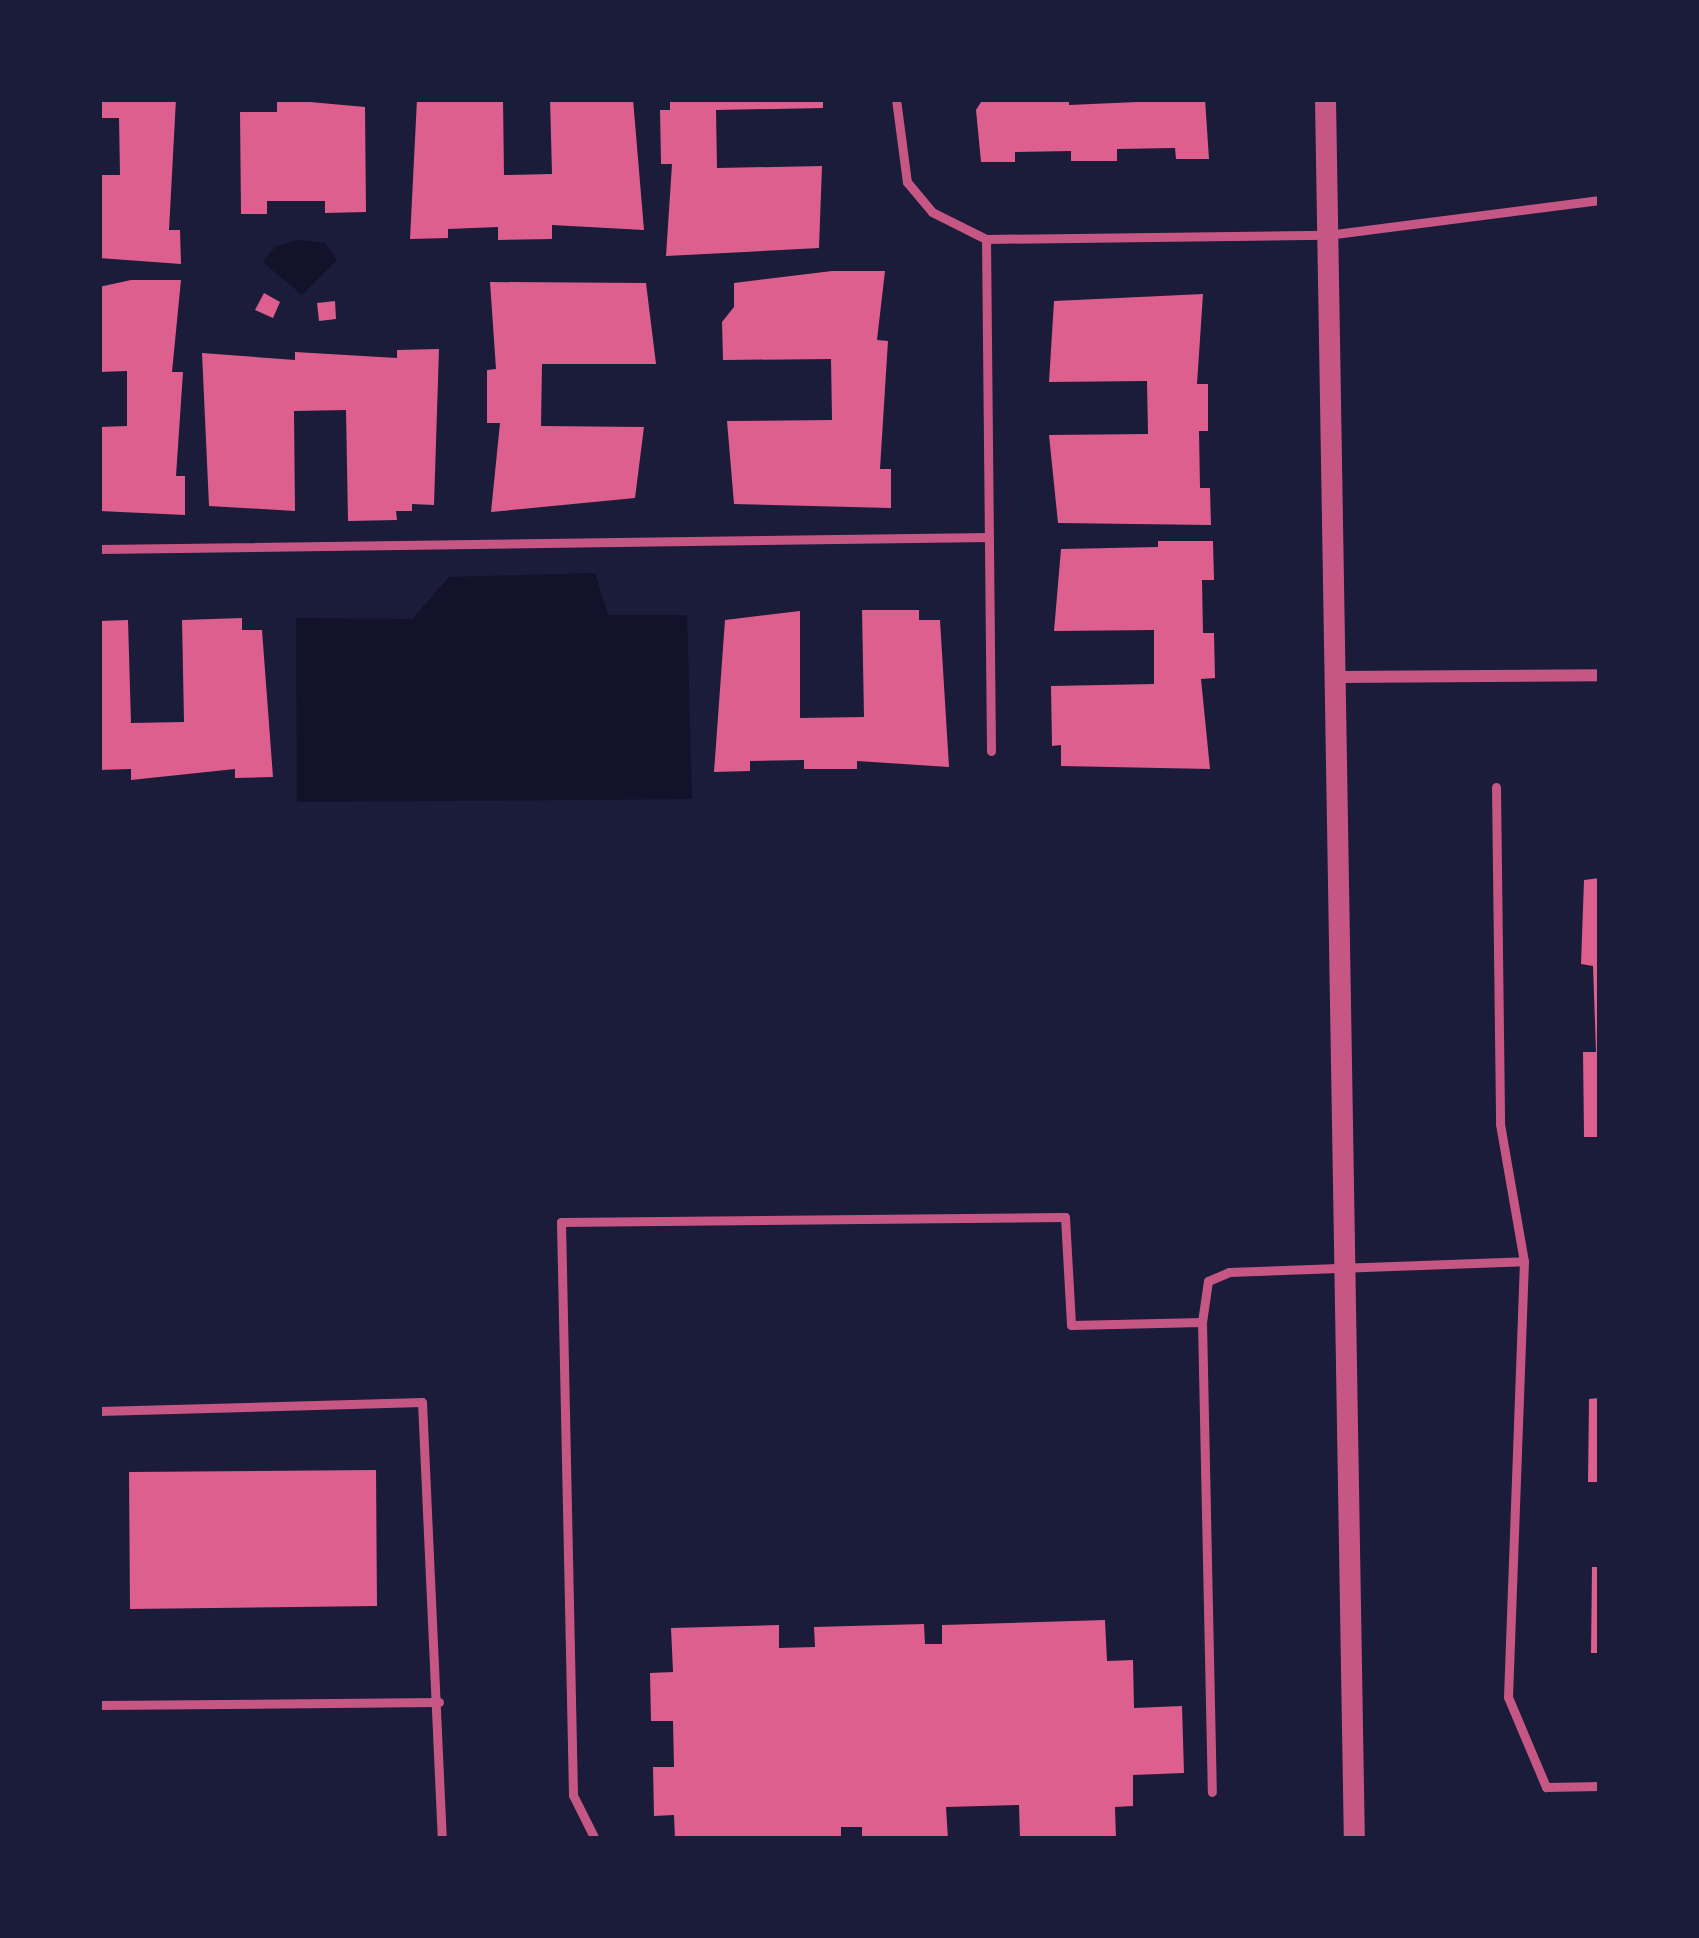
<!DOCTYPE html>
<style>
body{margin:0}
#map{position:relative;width:1699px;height:1938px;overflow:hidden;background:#1b1b3a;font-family:Mulish,sans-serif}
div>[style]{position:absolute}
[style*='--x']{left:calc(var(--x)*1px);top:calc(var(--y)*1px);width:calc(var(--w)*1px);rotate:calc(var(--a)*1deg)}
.water>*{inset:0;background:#12122b}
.building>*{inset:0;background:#dd5f8e}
.service>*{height:9px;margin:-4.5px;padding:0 4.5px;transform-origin:4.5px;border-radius:4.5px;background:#c65784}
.minor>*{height:12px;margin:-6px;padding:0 6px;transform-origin:6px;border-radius:6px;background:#c65784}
.tertiary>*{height:21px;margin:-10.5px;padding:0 10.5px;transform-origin:10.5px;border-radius:10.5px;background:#c65784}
span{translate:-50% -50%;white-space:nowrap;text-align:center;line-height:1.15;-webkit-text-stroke:12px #1b1b3a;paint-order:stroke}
.frame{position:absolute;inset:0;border:102px solid #1b1b3a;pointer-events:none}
</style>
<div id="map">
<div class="water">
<i style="clip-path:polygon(299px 240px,325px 243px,337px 260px,302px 295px,263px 262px,276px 246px)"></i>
<i style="clip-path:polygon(595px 573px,608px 615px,687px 615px,692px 799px,297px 802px,296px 618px,412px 619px,449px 577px)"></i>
</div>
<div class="building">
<i style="clip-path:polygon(99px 99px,176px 99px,169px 230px,180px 230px,181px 264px,99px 258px,99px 175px,120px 175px,119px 118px,99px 118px)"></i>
<i style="clip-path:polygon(277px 99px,365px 107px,366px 212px,325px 213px,325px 201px,267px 201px,267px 214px,241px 214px,240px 112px,277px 112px)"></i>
<i style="clip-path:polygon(417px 99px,503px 99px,504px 175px,552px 174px,550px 99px,633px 99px,644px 230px,552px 225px,552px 239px,498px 240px,498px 227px,448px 229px,448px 238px,410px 239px)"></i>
<i style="clip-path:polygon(670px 99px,823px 99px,823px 108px,716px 110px,717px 168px,822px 166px,819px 248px,666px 256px,672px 164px,661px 164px,660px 110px,670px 110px)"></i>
<i style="clip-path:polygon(983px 99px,1069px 99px,1069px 105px,1205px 99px,1209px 159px,1176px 159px,1175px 148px,1117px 149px,1117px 161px,1071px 161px,1071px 151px,1015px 152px,1015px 162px,981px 162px,976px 110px)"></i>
<i style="clip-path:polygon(832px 271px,885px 271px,877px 340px,888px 341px,880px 469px,891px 469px,891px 508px,734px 504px,727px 421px,832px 420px,831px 359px,723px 360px,722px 322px,734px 307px,734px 283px)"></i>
<i style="clip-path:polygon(131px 280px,181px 280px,172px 372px,183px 372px,176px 476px,185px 476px,185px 515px,99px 511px,99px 427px,127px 426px,127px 371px,99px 372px,99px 287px)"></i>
<i style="clip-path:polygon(490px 282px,646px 283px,656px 364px,542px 364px,541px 426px,644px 427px,635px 498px,491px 512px,500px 423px,487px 423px,487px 370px,496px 369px)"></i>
<i style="clip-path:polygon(264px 293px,280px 302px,273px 318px,255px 310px)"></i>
<i style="clip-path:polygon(1203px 294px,1197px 384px,1208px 384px,1208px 431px,1199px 431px,1200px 488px,1210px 488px,1211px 525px,1058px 523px,1049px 435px,1148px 434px,1147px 381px,1049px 382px,1054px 301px)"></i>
<i style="clip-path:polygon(335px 301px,336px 319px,319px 321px,317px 303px)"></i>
<i style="clip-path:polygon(439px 349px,434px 505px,412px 504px,412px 511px,396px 511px,397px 520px,348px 521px,346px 410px,294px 411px,295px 511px,209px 506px,202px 353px,295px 360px,295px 352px,397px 358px,397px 350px)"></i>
<i style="clip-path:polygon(1158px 541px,1213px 541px,1214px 580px,1202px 580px,1203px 633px,1214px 633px,1215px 678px,1201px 679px,1210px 769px,1061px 766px,1061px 745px,1052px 746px,1051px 686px,1154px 684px,1154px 630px,1054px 631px,1061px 549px,1158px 547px)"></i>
<i style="clip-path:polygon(862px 610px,919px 610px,919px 620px,940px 620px,949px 767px,857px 761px,857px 769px,804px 769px,804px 760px,750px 761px,750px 771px,714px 772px,725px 620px,800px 611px,800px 718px,864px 717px)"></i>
<i style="clip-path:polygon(242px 618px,242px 630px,262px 630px,273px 777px,235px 778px,235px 769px,131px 780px,131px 769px,99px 770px,99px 621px,128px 620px,131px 723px,184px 722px,182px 620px)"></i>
<i style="clip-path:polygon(1600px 878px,1600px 1137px,1584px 1137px,1583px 1052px,1596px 1052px,1593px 966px,1581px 964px,1584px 880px)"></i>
<i style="clip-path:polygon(1600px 1398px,1600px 1482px,1588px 1482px,1589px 1399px)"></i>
<i style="clip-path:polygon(376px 1470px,377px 1606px,130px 1609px,129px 1472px)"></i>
<i style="clip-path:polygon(1592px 1567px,1600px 1567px,1600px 1653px,1591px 1653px)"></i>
<i style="clip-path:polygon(1105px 1620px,1107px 1661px,1133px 1660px,1134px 1708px,1182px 1706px,1184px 1773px,1133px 1775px,1133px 1806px,1115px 1807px,1116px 1839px,1020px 1839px,1019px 1805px,946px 1807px,948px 1839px,862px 1839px,862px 1827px,841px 1827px,841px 1839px,675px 1839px,674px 1815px,654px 1816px,653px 1767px,674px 1767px,673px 1721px,651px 1721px,650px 1673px,673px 1672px,671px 1628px,779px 1625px,779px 1648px,815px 1647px,814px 1627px,924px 1624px,925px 1644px,942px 1644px,942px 1625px)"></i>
</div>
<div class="service">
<i style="--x:896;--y:99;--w:84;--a:82.5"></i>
<i style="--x:907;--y:182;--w:39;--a:50"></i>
<i style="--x:932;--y:212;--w:60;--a:26.6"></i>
<i style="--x:986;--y:239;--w:341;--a:-0.7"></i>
<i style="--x:1327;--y:235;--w:275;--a:-7.3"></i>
<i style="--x:986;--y:239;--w:512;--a:89.44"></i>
<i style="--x:99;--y:549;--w:890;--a:-0.77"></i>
<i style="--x:1496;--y:787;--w:337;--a:89.3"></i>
<i style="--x:1500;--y:1124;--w:139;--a:80.1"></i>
<i style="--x:1524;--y:1261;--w:436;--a:92.1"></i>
<i style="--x:1508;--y:1697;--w:98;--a:67.1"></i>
<i style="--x:1546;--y:1787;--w:54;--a:-1.1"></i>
<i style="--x:1202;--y:1322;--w:470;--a:88.8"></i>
<i style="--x:99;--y:1411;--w:323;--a:-1.6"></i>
<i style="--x:422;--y:1402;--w:437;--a:87.4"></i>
<i style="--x:99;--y:1705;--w:340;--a:-0.5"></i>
<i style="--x:595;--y:1839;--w:49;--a:-116.6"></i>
<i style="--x:573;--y:1795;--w:573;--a:-91.2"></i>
<i style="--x:561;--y:1222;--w:504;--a:-0.57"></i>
<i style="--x:1065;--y:1217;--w:108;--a:86.8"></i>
<i style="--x:1071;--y:1325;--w:131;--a:-1.3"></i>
<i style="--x:1202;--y:1322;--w:41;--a:-81.7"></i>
<i style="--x:1208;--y:1281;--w:23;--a:-23"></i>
<i style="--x:1229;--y:1272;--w:295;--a:-2.1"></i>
</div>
<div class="minor">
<i style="--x:1336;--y:677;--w:264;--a:-0.4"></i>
</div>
<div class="tertiary">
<i style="--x:1325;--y:99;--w:1740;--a:89.05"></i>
</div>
<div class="frame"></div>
</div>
